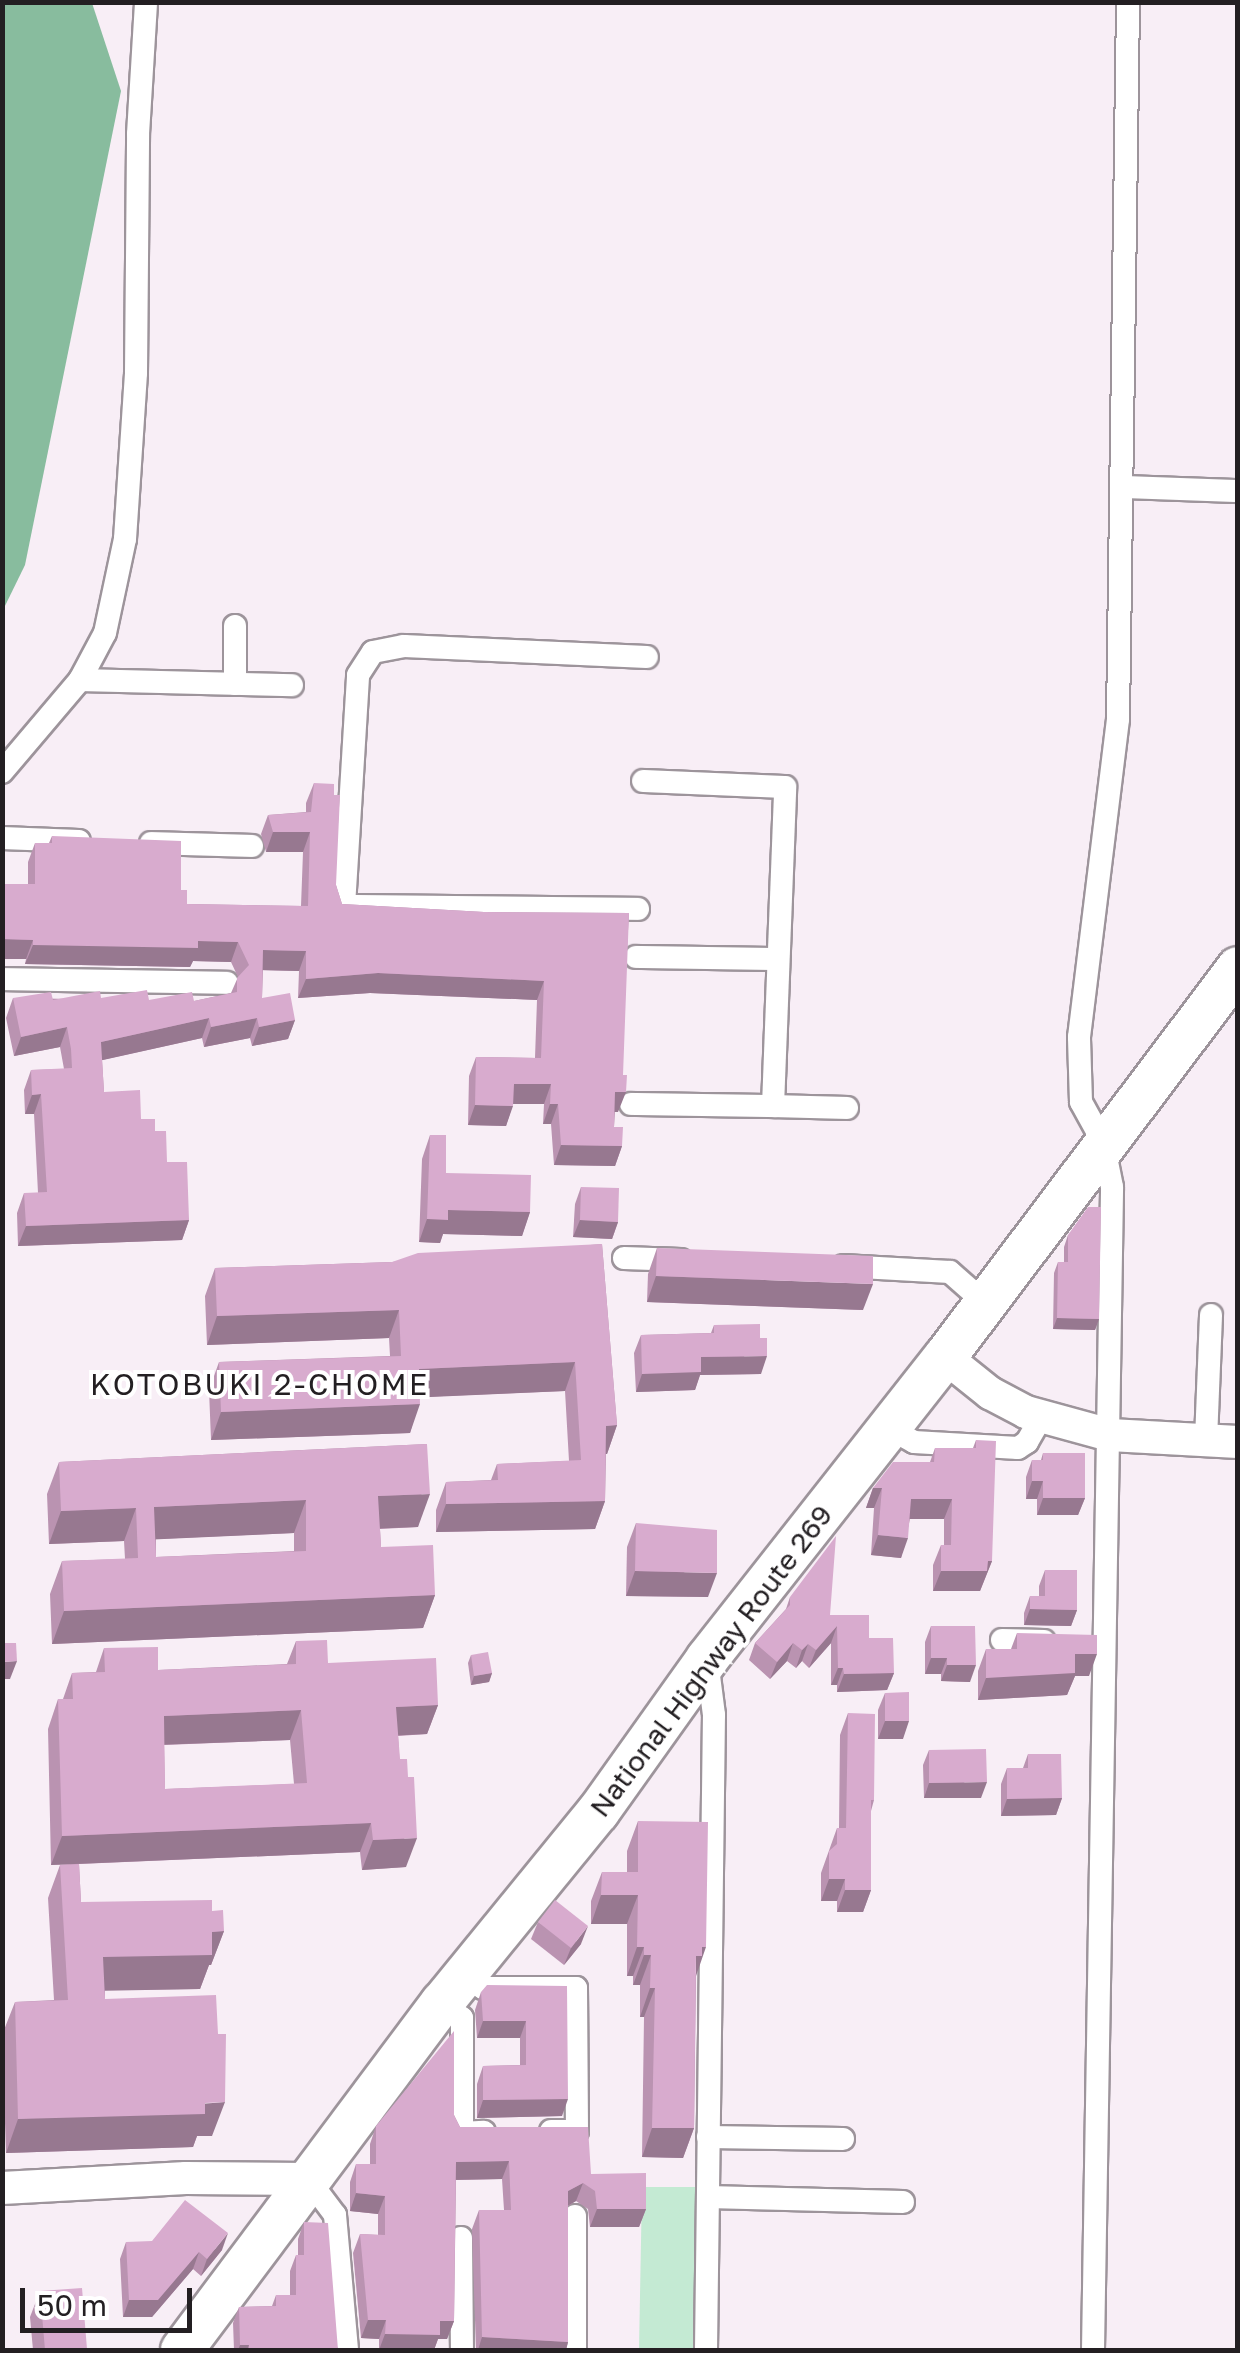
<!DOCTYPE html>
<style>
body{margin:0}
#map{position:relative;width:1240px;height:2353px;overflow:hidden;background:#f8eef6;font-family:"Golos Text",sans-serif}
div>[style]{position:absolute}
[style*='--x']{left:calc(var(--x)*1px);top:calc(var(--y)*1px);width:calc(var(--w)*1px);rotate:calc(var(--a)*1deg)}
.green>*{inset:0;background:#c4ead3}
.forest>*{inset:0;background:#88bc9e}
.roads{filter:drop-shadow(2px 0 #9d949b) drop-shadow(-2px 0 #9d949b) drop-shadow(0 2px #9d949b) drop-shadow(0 -2px #9d949b)}
.street>*{height:22px;margin:-11px;padding:0 11px;transform-origin:11px;border-radius:11px;background:#fff}
.secondary>*{height:32px;margin:-16px;padding:0 16px;transform-origin:16px;border-radius:16px;background:#fff}
.highway>*{height:42px;margin:-21px;padding:0 21px;transform-origin:21px;border-radius:21px;background:#fff}
.wall>*{inset:0;background:#ba93b1}
.shaded-wall>*{inset:0;background:#977890}
.building>*{inset:0;background:#d8abce}
span{translate:-50% -50%;white-space:nowrap;text-align:center;line-height:1.15;-webkit-text-stroke:8px #fff;paint-order:stroke}
.street-label{font-size:28px;color:#231f22}
.neighbourhood-label{font-size:30px;color:#231f22;letter-spacing:2.5px}
.frame{position:absolute;inset:0;border:5px solid #231f22;pointer-events:none}
.scale{position:absolute;left:20px;top:2288px;width:172px;height:45px;box-sizing:border-box;border:5px solid #231f22;border-top:0;padding-left:12px;font-size:30px;line-height:35px;white-space:nowrap;color:#231f22;-webkit-text-stroke:8px #fff;paint-order:stroke}
</style>
<div id="map">
<div class="green">
<i style="clip-path:polygon(642px 2187px,697px 2187px,696px 2350px,639px 2350px)"></i>
</div>
<div class="forest">
<i style="clip-path:polygon(3px 2px,92px 3px,121px 91px,25px 565px,3px 610px)"></i>
</div>
<div class="roads">
<div class="street">
<i style="--x:1122;--y:487;--w:116;--a:2"></i>
<i style="--x:235;--y:626;--w:58;--a:90"></i>
<i style="--x:80;--y:680;--w:212;--a:1.4"></i>
<i style="--x:2;--y:772;--w:121;--a:-49.7"></i>
<i style="--x:80;--y:680;--w:53;--a:-62"></i>
<i style="--x:105;--y:633;--w:96;--a:-78"></i>
<i style="--x:125;--y:539;--w:166;--a:-86.2"></i>
<i style="--x:136;--y:373;--w:239;--a:-89.5"></i>
<i style="--x:138;--y:134;--w:132;--a:-86.5"></i>
<i style="--x:2;--y:838;--w:77;--a:2.2"></i>
<i style="--x:151;--y:843;--w:101;--a:1.7"></i>
<i style="--x:638;--y:909;--w:294;--a:-179.4"></i>
<i style="--x:344;--y:906;--w:231;--a:-86.5"></i>
<i style="--x:358;--y:675;--w:27;--a:-57"></i>
<i style="--x:373;--y:652;--w:32;--a:-11"></i>
<i style="--x:404;--y:646;--w:243;--a:2.6"></i>
<i style="--x:636;--y:957;--w:142;--a:0.8"></i>
<i style="--x:2;--y:979;--w:225;--a:1"></i>
<i style="--x:631;--y:1104;--w:142;--a:0.8"></i>
<i style="--x:773;--y:1106;--w:319;--a:-87.8"></i>
<i style="--x:785;--y:787;--w:142;--a:-177.6"></i>
<i style="--x:773;--y:1106;--w:74;--a:1.5"></i>
<i style="--x:624;--y:1258;--w:57;--a:2"></i>
<i style="--x:843;--y:1266;--w:107;--a:3.2"></i>
<i style="--x:950;--y:1272;--w:45;--a:41.4"></i>
<i style="--x:889;--y:1428;--w:29;--a:29"></i>
<i style="--x:914;--y:1442;--w:104;--a:3.3"></i>
<i style="--x:1018;--y:1448;--w:11;--a:-34"></i>
<i style="--x:1027;--y:1442;--w:30;--a:-60"></i>
<i style="--x:1206;--y:1440;--w:125;--a:-87.7"></i>
<i style="--x:1002;--y:1640;--w:42;--a:1.4"></i>
<i style="--x:465;--y:1973;--w:23;--a:40"></i>
<i style="--x:483;--y:1988;--w:93;--a:0"></i>
<i style="--x:576;--y:1988;--w:143;--a:89.6"></i>
<i style="--x:577;--y:2131;--w:26;--a:180"></i>
<i style="--x:442;--y:2003;--w:25;--a:37"></i>
<i style="--x:462;--y:2018;--w:115;--a:90"></i>
<i style="--x:462;--y:2133;--w:22;--a:-3"></i>
<i style="--x:708;--y:2137;--w:135;--a:0.8"></i>
<i style="--x:308;--y:2179;--w:45;--a:53.1"></i>
<i style="--x:335;--y:2215;--w:136;--a:84.9"></i>
<i style="--x:708;--y:2197;--w:195;--a:1.5"></i>
<i style="--x:575;--y:2216;--w:134;--a:90"></i>
<i style="--x:461;--y:2238;--w:112;--a:89.5"></i>
<i style="--x:706;--y:2350;--w:635;--a:-89.28"></i>
<i style="--x:714;--y:1715;--w:55;--a:-97.3"></i>
<i style="--x:1093;--y:2350;--w:1163;--a:-89.06"></i>
<i style="--x:1112;--y:1187;--w:46;--a:-101.3"></i>
<i style="--x:1103;--y:1142;--w:46;--a:-118.8"></i>
<i style="--x:1081;--y:1102;--w:65;--a:-91.8"></i>
<i style="--x:1079;--y:1037;--w:320;--a:-83"></i>
<i style="--x:1118;--y:719;--w:717;--a:-89.2"></i>
</div>
<div class="secondary">
<i style="--x:945;--y:1357;--w:58;--a:38.7"></i>
<i style="--x:990;--y:1393;--w:41;--a:27.8"></i>
<i style="--x:1026;--y:1412;--w:87;--a:15.3"></i>
<i style="--x:1110;--y:1435;--w:128;--a:3.1"></i>
<i style="--x:2;--y:2188;--w:184;--a:-3.1"></i>
<i style="--x:186;--y:2178;--w:122;--a:0.5"></i>
</div>
<div class="highway">
<i style="--x:182;--y:2350;--w:434;--a:-53.2"></i>
<i style="--x:442;--y:2003;--w:247;--a:-50.8"></i>
<i style="--x:598;--y:1812;--w:188;--a:-54.5"></i>
<i style="--x:707;--y:1659;--w:385;--a:-51.8"></i>
<i style="--x:945;--y:1357;--w:487;--a:-53"></i>
</div>
</div>
<div class="wall">
<i style="clip-path:polygon(314px 783px,336px 885px,342px 904px,484px 912px,629px 913px,618px 1112px,615px 1112px,614px 1127px,622px 1146px,615px 1166px,554px 1165px,551px 1124px,543px 1124px,544px 1104px,513px 1104px,506px 1126px,468px 1125px,469px 1076px,476px 1057px,535px 1058px,537px 1000px,370px 993px,298px 998px,299px 971px,263px 970px,262px 998px,295px 1020px,288px 1039px,252px 1046px,250px 1038px,204px 1047px,202px 1038px,102px 1060px,104px 1092px,155px 1131px,189px 1220px,182px 1240px,18px 1246px,17px 1213px,24px 1193px,38px 1193px,34px 1114px,25px 1114px,24px 1090px,31px 1070px,64px 1069px,60px 1047px,14px 1056px,6px 1018px,13px 998px,194px 1001px,231px 993px,238px 977px,231px 962px,193px 961px,190px 967px,25px 964px,26px 959px,2px 959px,2px 884px,28px 884px,28px 862px,35px 843px,49px 843px,52px 836px,181px 890px,187px 904px,301px 906px,303px 852px,266px 852px,261px 834px,268px 815px,306px 812px,306px 803px)"></i>
<i style="clip-path:polygon(430px 1135px,446px 1173px,530px 1212px,522px 1236px,443px 1234px,440px 1243px,419px 1242px,422px 1159px)"></i>
<i style="clip-path:polygon(581px 1187px,618px 1222px,612px 1239px,573px 1237px,575px 1204px)"></i>
<i style="clip-path:polygon(1068px 1235px,1099px 1319px,1095px 1330px,1053px 1329px,1054px 1273px,1058px 1262px,1064px 1262px,1064px 1247px)"></i>
<i style="clip-path:polygon(602px 1244px,617px 1425px,607px 1454px,606px 1454px,605px 1501px,595px 1529px,436px 1532px,436px 1510px,446px 1482px,491px 1480px,497px 1464px,569px 1461px,565px 1391px,420px 1397px,410px 1433px,211px 1440px,209px 1390px,219px 1362px,390px 1356px,389px 1338px,207px 1345px,205px 1296px,215px 1268px,392px 1262px)"></i>
<i style="clip-path:polygon(657px 1248px,863px 1310px,647px 1302px,648px 1274px)"></i>
<i style="clip-path:polygon(714px 1325px,761px 1374px,700px 1375px,695px 1390px,636px 1392px,634px 1353px,641px 1335px,711px 1333px)"></i>
<i style="clip-path:polygon(976px 1440px,992px 1561px,980px 1591px,933px 1591px,933px 1565px,941px 1545px,944px 1545px,944px 1519px,910px 1519px,901px 1558px,871px 1555px,874px 1508px,866px 1508px,873px 1488px,930px 1462px,935px 1448px,973px 1448px)"></i>
<i style="clip-path:polygon(evenodd,427px 1444px,418px 1527px,380px 1529px,381px 1547px,435px 1595px,423px 1628px,52px 1644px,50px 1594px,62px 1561px,125px 1559px,124px 1541px,49px 1544px,47px 1494px,59px 1462px,427px 1444px,294px 1533px,294px 1551px,156px 1557px,156px 1539px,294px 1533px)"></i>
<i style="clip-path:polygon(1043px 1453px,1085px 1498px,1078px 1515px,1037px 1515px,1037px 1499px,1026px 1499px,1026px 1477px,1032px 1460px,1041px 1460px)"></i>
<i style="clip-path:polygon(636px 1523px,708px 1597px,626px 1596px,627px 1547px)"></i>
<i style="clip-path:polygon(1045px 1570px,1077px 1610px,1071px 1626px,1024px 1625px,1024px 1613px,1030px 1596px,1039px 1596px,1039px 1586px)"></i>
<i style="clip-path:polygon(790px 1597px,830px 1615px,869px 1638px,894px 1673px,887px 1690px,837px 1692px,837px 1685px,831px 1685px,831px 1643px,809px 1668px,802px 1661px,796px 1668px,787px 1661px,770px 1679px,749px 1660px,755px 1643px,786px 1609px)"></i>
<i style="clip-path:polygon(931px 1626px,970px 1682px,941px 1681px,941px 1674px,925px 1674px,925px 1642px)"></i>
<i style="clip-path:polygon(1017px 1633px,1089px 1676px,1075px 1676px,1067px 1695px,978px 1700px,978px 1671px,986px 1649px,1011px 1649px)"></i>
<i style="clip-path:polygon(evenodd,296px 1641px,328px 1663px,438px 1705px,427px 1734px,398px 1736px,406px 1867px,362px 1870px,360px 1852px,79px 1864px,81px 1902px,212px 1911px,224px 1931px,211px 1965px,209px 1965px,200px 1989px,105px 1990px,105px 1999px,212px 2136px,197px 2136px,193px 2147px,6px 2153px,2px 2035px,15px 2002px,54px 2000px,48px 1898px,60px 1865px,71px 1864px,51px 1865px,48px 1729px,58px 1699px,63px 1699px,72px 1673px,96px 1672px,104px 1648px,158px 1670px,287px 1664px,296px 1641px,290px 1740px,294px 1784px,165px 1789px,164px 1745px,290px 1740px)"></i>
<i style="clip-path:polygon(471px 1655px,492px 1673px,489px 1682px,471px 1685px,468px 1663px)"></i>
<i style="clip-path:polygon(885px 1693px,903px 1739px,878px 1739px,878px 1710px)"></i>
<i style="clip-path:polygon(848px 1713px,874px 1800px,871px 1811px,871px 1890px,863px 1912px,837px 1912px,837px 1901px,821px 1901px,821px 1873px,837px 1828px,839px 1828px,840px 1735px)"></i>
<i style="clip-path:polygon(929px 1750px,981px 1798px,924px 1798px,923px 1765px)"></i>
<i style="clip-path:polygon(1028px 1754px,1062px 1798px,1056px 1815px,1001px 1816px,1001px 1784px,1007px 1768px,1023px 1768px)"></i>
<i style="clip-path:polygon(638px 1821px,696px 1975px,694px 2128px,683px 2158px,642px 2157px,644px 2017px,640px 2017px,640px 1985px,633px 1985px,633px 1976px,627px 1976px,627px 1924px,591px 1924px,591px 1901px,602px 1872px,627px 1872px,627px 1851px)"></i>
<i style="clip-path:polygon(538px 1922px,581px 1944px,564px 1965px,531px 1939px)"></i>
<i style="clip-path:polygon(567px 1986px,562px 2116px,477px 2118px,477px 2084px,483px 2066px,520px 2065px,520px 2038px,477px 2038px,475px 2010px,481px 1992px)"></i>
<i style="clip-path:polygon(454px 2115px,460px 2127px,591px 2174px,646px 2209px,639px 2227px,590px 2227px,588px 2209px,576px 2201px,568px 2206px,568px 2342px,566px 2350px,476px 2350px,472px 2229px,479px 2210px,504px 2210px,502px 2179px,456px 2180px,454px 2321px,447px 2339px,438px 2339px,434px 2350px,379px 2350px,379px 2339px,361px 2338px,353px 2253px,360px 2234px,378px 2235px,378px 2214px,350px 2211px,350px 2182px,356px 2164px,370px 2164px,370px 2144px,376px 2126px)"></i>
<i style="clip-path:polygon(304px 2222px,338px 2350px,234px 2350px,233px 2323px,239px 2307px,272px 2306px,276px 2295px,290px 2295px,290px 2271px,296px 2255px,298px 2255px,298px 2239px)"></i>
<i style="clip-path:polygon(126px 2242px,222px 2250px,201px 2276px,193px 2269px,152px 2317px,123px 2317px,120px 2259px)"></i>
<i style="clip-path:polygon(40px 2291px,87px 2349px,86px 2350px,33px 2350px,30px 2317px)"></i>
</div>
<div class="shaded-wall">
<i style="clip-path:polygon(273px 832px,310px 832px,303px 852px,266px 852px)"></i>
<i style="clip-path:polygon(2px 939px,33px 940px,26px 959px,2px 959px)"></i>
<i style="clip-path:polygon(198px 941px,238px 942px,231px 962px,193px 961px,190px 967px,25px 964px,33px 945px)"></i>
<i style="clip-path:polygon(263px 950px,306px 951px,299px 971px,256px 970px)"></i>
<i style="clip-path:polygon(378px 973px,544px 981px,537px 1000px,370px 993px,298px 998px,306px 979px)"></i>
<i style="clip-path:polygon(209px 1018px,202px 1038px,94px 1062px,101px 1042px)"></i>
<i style="clip-path:polygon(257px 1018px,250px 1038px,204px 1047px,211px 1027px)"></i>
<i style="clip-path:polygon(295px 1020px,288px 1039px,252px 1046px,259px 1027px)"></i>
<i style="clip-path:polygon(67px 1027px,60px 1047px,14px 1056px,21px 1037px)"></i>
<i style="clip-path:polygon(514px 1084px,551px 1084px,544px 1104px,506px 1104px)"></i>
<i style="clip-path:polygon(615px 1092px,626px 1092px,618px 1112px,608px 1112px)"></i>
<i style="clip-path:polygon(41px 1094px,34px 1114px,25px 1114px,32px 1095px)"></i>
<i style="clip-path:polygon(550px 1104px,558px 1104px,551px 1124px,543px 1124px)"></i>
<i style="clip-path:polygon(475px 1105px,513px 1106px,506px 1126px,468px 1125px)"></i>
<i style="clip-path:polygon(561px 1145px,622px 1146px,615px 1166px,554px 1165px)"></i>
<i style="clip-path:polygon(448px 1210px,530px 1212px,522px 1236px,443px 1234px,440px 1243px,419px 1242px,427px 1219px)"></i>
<i style="clip-path:polygon(189px 1220px,182px 1240px,18px 1246px,26px 1226px)"></i>
<i style="clip-path:polygon(580px 1220px,618px 1222px,612px 1239px,573px 1237px)"></i>
<i style="clip-path:polygon(656px 1276px,873px 1284px,863px 1310px,647px 1302px)"></i>
<i style="clip-path:polygon(399px 1310px,389px 1338px,207px 1345px,217px 1316px)"></i>
<i style="clip-path:polygon(1057px 1318px,1099px 1319px,1095px 1330px,1053px 1329px)"></i>
<i style="clip-path:polygon(767px 1356px,761px 1374px,700px 1375px,695px 1390px,636px 1392px,642px 1374px,701px 1357px)"></i>
<i style="clip-path:polygon(575px 1362px,565px 1391px,408px 1398px,419px 1369px)"></i>
<i style="clip-path:polygon(420px 1404px,410px 1433px,211px 1440px,221px 1412px)"></i>
<i style="clip-path:polygon(617px 1425px,607px 1454px,595px 1454px,606px 1426px)"></i>
<i style="clip-path:polygon(1032px 1481px,1043px 1481px,1037px 1499px,1026px 1499px)"></i>
<i style="clip-path:polygon(873px 1488px,882px 1488px,874px 1508px,866px 1508px)"></i>
<i style="clip-path:polygon(430px 1494px,418px 1527px,366px 1529px,378px 1496px)"></i>
<i style="clip-path:polygon(1043px 1498px,1085px 1498px,1078px 1515px,1037px 1515px)"></i>
<i style="clip-path:polygon(911px 1499px,952px 1499px,944px 1519px,904px 1519px)"></i>
<i style="clip-path:polygon(306px 1500px,294px 1533px,142px 1540px,154px 1507px)"></i>
<i style="clip-path:polygon(605px 1501px,595px 1529px,436px 1532px,446px 1504px)"></i>
<i style="clip-path:polygon(136px 1508px,124px 1541px,49px 1544px,61px 1511px)"></i>
<i style="clip-path:polygon(878px 1535px,908px 1538px,901px 1558px,871px 1555px)"></i>
<i style="clip-path:polygon(988px 1561px,992px 1561px,980px 1591px,933px 1591px,941px 1571px)"></i>
<i style="clip-path:polygon(635px 1571px,717px 1573px,708px 1597px,626px 1596px)"></i>
<i style="clip-path:polygon(435px 1595px,423px 1628px,52px 1644px,64px 1611px)"></i>
<i style="clip-path:polygon(1030px 1609px,1077px 1610px,1071px 1626px,1024px 1625px)"></i>
<i style="clip-path:polygon(837px 1626px,831px 1643px,809px 1668px,816px 1650px)"></i>
<i style="clip-path:polygon(793px 1643px,787px 1661px,770px 1679px,777px 1662px)"></i>
<i style="clip-path:polygon(808px 1644px,802px 1661px,796px 1668px,802px 1650px)"></i>
<i style="clip-path:polygon(1075px 1654px,1097px 1654px,1089px 1676px,1075px 1676px,1067px 1695px,978px 1700px,986px 1678px)"></i>
<i style="clip-path:polygon(931px 1658px,947px 1658px,941px 1674px,925px 1674px)"></i>
<i style="clip-path:polygon(17px 1661px,10px 1679px,2px 1679px,2px 1662px)"></i>
<i style="clip-path:polygon(947px 1665px,976px 1665px,970px 1682px,941px 1681px)"></i>
<i style="clip-path:polygon(838px 1668px,843px 1668px,837px 1685px,831px 1685px)"></i>
<i style="clip-path:polygon(492px 1673px,489px 1682px,471px 1685px,474px 1676px)"></i>
<i style="clip-path:polygon(894px 1673px,887px 1690px,837px 1692px,844px 1674px)"></i>
<i style="clip-path:polygon(438px 1705px,427px 1734px,385px 1736px,396px 1707px)"></i>
<i style="clip-path:polygon(301px 1710px,290px 1740px,154px 1745px,164px 1716px)"></i>
<i style="clip-path:polygon(885px 1721px,909px 1721px,903px 1739px,878px 1739px)"></i>
<i style="clip-path:polygon(987px 1782px,981px 1798px,924px 1798px,929px 1783px)"></i>
<i style="clip-path:polygon(1062px 1798px,1056px 1815px,1001px 1816px,1007px 1799px)"></i>
<i style="clip-path:polygon(371px 1823px,360px 1852px,51px 1865px,62px 1836px)"></i>
<i style="clip-path:polygon(417px 1838px,406px 1867px,362px 1870px,373px 1840px)"></i>
<i style="clip-path:polygon(829px 1879px,845px 1879px,837px 1901px,821px 1901px)"></i>
<i style="clip-path:polygon(845px 1890px,871px 1890px,863px 1912px,837px 1912px)"></i>
<i style="clip-path:polygon(601px 1895px,638px 1895px,627px 1924px,591px 1924px)"></i>
<i style="clip-path:polygon(588px 1926px,581px 1944px,564px 1965px,571px 1948px)"></i>
<i style="clip-path:polygon(224px 1931px,211px 1965px,209px 1965px,200px 1989px,91px 1991px,103px 1957px,212px 1932px)"></i>
<i style="clip-path:polygon(637px 1947px,644px 1947px,633px 1976px,627px 1976px)"></i>
<i style="clip-path:polygon(702px 1947px,706px 1947px,696px 1976px,696px 1956px)"></i>
<i style="clip-path:polygon(644px 1955px,651px 1955px,640px 1985px,633px 1985px)"></i>
<i style="clip-path:polygon(650px 1988px,655px 1988px,644px 2017px,640px 2017px)"></i>
<i style="clip-path:polygon(483px 2021px,526px 2021px,520px 2038px,477px 2038px)"></i>
<i style="clip-path:polygon(568px 2099px,562px 2116px,477px 2118px,483px 2100px)"></i>
<i style="clip-path:polygon(225px 2102px,212px 2136px,197px 2136px,193px 2147px,6px 2153px,18px 2119px)"></i>
<i style="clip-path:polygon(652px 2128px,694px 2128px,683px 2158px,642px 2157px)"></i>
<i style="clip-path:polygon(509px 2161px,502px 2179px,449px 2180px,456px 2162px)"></i>
<i style="clip-path:polygon(583px 2183px,576px 2201px,562px 2209px,568px 2191px)"></i>
<i style="clip-path:polygon(356px 2193px,385px 2196px,378px 2214px,350px 2211px)"></i>
<i style="clip-path:polygon(597px 2209px,646px 2209px,639px 2227px,590px 2227px)"></i>
<i style="clip-path:polygon(228px 2233px,222px 2250px,201px 2276px,207px 2259px)"></i>
<i style="clip-path:polygon(199px 2252px,193px 2269px,152px 2317px,123px 2317px,129px 2300px)"></i>
<i style="clip-path:polygon(368px 2320px,386px 2320px,379px 2339px,361px 2338px)"></i>
<i style="clip-path:polygon(440px 2321px,454px 2321px,447px 2339px,438px 2339px,434px 2350px,379px 2350px,385px 2334px)"></i>
<i style="clip-path:polygon(482px 2337px,568px 2342px,566px 2350px,478px 2350px)"></i>
<i style="clip-path:polygon(240px 2345px,249px 2345px,247px 2350px,238px 2350px)"></i>
</div>
<div class="building">
<i style="clip-path:polygon(314px 783px,334px 784px,334px 795px,340px 795px,336px 885px,342px 904px,484px 912px,629px 913px,623px 1075px,627px 1075px,626px 1092px,615px 1092px,614px 1127px,623px 1127px,622px 1146px,561px 1145px,558px 1104px,550px 1104px,551px 1084px,514px 1084px,513px 1106px,475px 1105px,476px 1057px,541px 1058px,544px 981px,378px 973px,306px 979px,306px 951px,263px 950px,262px 998px,290px 993px,295px 1020px,259px 1027px,257px 1018px,211px 1027px,209px 1018px,101px 1042px,104px 1092px,140px 1090px,141px 1119px,155px 1119px,155px 1131px,166px 1131px,167px 1162px,187px 1162px,189px 1220px,26px 1226px,24px 1193px,47px 1192px,41px 1094px,32px 1095px,31px 1070px,72px 1068px,71px 1049px,67px 1027px,21px 1037px,13px 998px,51px 992px,53px 1000px,100px 991px,101px 998px,147px 990px,149px 1000px,192px 992px,194px 1001px,237px 992px,237px 978px,249px 965px,238px 942px,198px 941px,198px 948px,33px 945px,33px 940px,2px 939px,2px 884px,35px 884px,35px 843px,52px 843px,52px 836px,181px 841px,181px 890px,187px 890px,187px 904px,308px 906px,310px 832px,273px 832px,268px 815px,311px 812px)"></i>
<i style="clip-path:polygon(430px 1135px,446px 1135px,446px 1173px,531px 1175px,530px 1212px,448px 1210px,448px 1220px,427px 1219px)"></i>
<i style="clip-path:polygon(581px 1187px,619px 1188px,618px 1222px,580px 1220px)"></i>
<i style="clip-path:polygon(1088px 1207px,1101px 1207px,1099px 1319px,1057px 1318px,1058px 1262px,1068px 1262px,1068px 1235px)"></i>
<i style="clip-path:polygon(602px 1244px,617px 1425px,606px 1426px,605px 1501px,446px 1504px,446px 1482px,498px 1480px,497px 1464px,581px 1460px,575px 1362px,419px 1369px,420px 1404px,221px 1412px,219px 1362px,401px 1356px,399px 1310px,217px 1316px,215px 1268px,392px 1262px,418px 1253px)"></i>
<i style="clip-path:polygon(657px 1248px,873px 1256px,873px 1284px,656px 1276px)"></i>
<i style="clip-path:polygon(760px 1324px,760px 1338px,767px 1338px,767px 1356px,701px 1357px,701px 1372px,642px 1374px,641px 1335px,714px 1333px,714px 1325px)"></i>
<i style="clip-path:polygon(976px 1440px,996px 1441px,992px 1561px,988px 1561px,987px 1571px,941px 1571px,941px 1545px,951px 1545px,952px 1499px,911px 1499px,908px 1538px,878px 1535px,882px 1488px,873px 1488px,893px 1462px,934px 1462px,935px 1448px,976px 1448px)"></i>
<i style="clip-path:polygon(evenodd,427px 1444px,430px 1494px,378px 1496px,381px 1547px,433px 1545px,435px 1595px,64px 1611px,62px 1561px,138px 1558px,136px 1508px,61px 1511px,59px 1462px,427px 1444px,306px 1500px,306px 1551px,156px 1557px,154px 1507px,306px 1500px)"></i>
<i style="clip-path:polygon(1043px 1453px,1085px 1453px,1085px 1498px,1043px 1498px,1043px 1481px,1032px 1481px,1032px 1460px,1043px 1460px)"></i>
<i style="clip-path:polygon(636px 1523px,717px 1530px,717px 1573px,635px 1571px)"></i>
<i style="clip-path:polygon(836px 1536px,830px 1615px,869px 1615px,869px 1638px,893px 1638px,894px 1673px,844px 1674px,843px 1668px,838px 1668px,837px 1626px,816px 1650px,808px 1644px,802px 1650px,793px 1643px,777px 1662px,755px 1643px,790px 1605px,790px 1597px)"></i>
<i style="clip-path:polygon(1045px 1570px,1077px 1570px,1077px 1610px,1030px 1609px,1030px 1596px,1045px 1596px)"></i>
<i style="clip-path:polygon(931px 1626px,975px 1626px,976px 1665px,947px 1665px,947px 1658px,931px 1658px)"></i>
<i style="clip-path:polygon(1017px 1633px,1097px 1635px,1097px 1654px,1075px 1654px,1075px 1673px,986px 1678px,986px 1649px,1017px 1649px)"></i>
<i style="clip-path:polygon(evenodd,327px 1640px,328px 1663px,436px 1658px,438px 1705px,396px 1707px,400px 1759px,407px 1759px,408px 1777px,414px 1777px,417px 1838px,373px 1840px,371px 1823px,62px 1836px,58px 1699px,73px 1699px,72px 1673px,105px 1672px,104px 1648px,158px 1647px,158px 1670px,296px 1664px,296px 1641px,327px 1640px,301px 1710px,307px 1783px,165px 1789px,164px 1716px,301px 1710px)"></i>
<i style="clip-path:polygon(2px 1643px,16px 1643px,17px 1661px,2px 1662px)"></i>
<i style="clip-path:polygon(488px 1652px,492px 1673px,474px 1676px,471px 1655px)"></i>
<i style="clip-path:polygon(909px 1692px,909px 1721px,885px 1721px,885px 1693px)"></i>
<i style="clip-path:polygon(848px 1713px,875px 1714px,874px 1800px,871px 1800px,871px 1890px,845px 1890px,845px 1879px,829px 1879px,829px 1851px,837px 1844px,837px 1828px,846px 1828px)"></i>
<i style="clip-path:polygon(986px 1749px,987px 1782px,929px 1783px,929px 1750px)"></i>
<i style="clip-path:polygon(1028px 1754px,1061px 1754px,1062px 1798px,1007px 1799px,1007px 1768px,1028px 1768px)"></i>
<i style="clip-path:polygon(638px 1821px,708px 1822px,706px 1947px,702px 1947px,702px 1956px,696px 1956px,694px 2128px,652px 2128px,655px 1988px,650px 1988px,651px 1955px,644px 1955px,644px 1947px,637px 1947px,638px 1895px,601px 1895px,602px 1872px,638px 1872px)"></i>
<i style="clip-path:polygon(79px 1864px,81px 1902px,212px 1900px,212px 1911px,223px 1910px,224px 1931px,212px 1932px,212px 1955px,103px 1957px,105px 1999px,216px 1995px,218px 2034px,226px 2034px,225px 2102px,205px 2103px,205px 2114px,18px 2119px,15px 2002px,68px 2000px,60px 1865px)"></i>
<i style="clip-path:polygon(555px 1900px,588px 1926px,571px 1948px,538px 1922px)"></i>
<i style="clip-path:polygon(487px 1985px,567px 1986px,568px 2099px,483px 2100px,483px 2066px,526px 2065px,526px 2021px,483px 2021px,481px 1992px)"></i>
<i style="clip-path:polygon(454px 2031px,454px 2115px,460px 2127px,588px 2127px,591px 2174px,646px 2173px,646px 2209px,597px 2209px,595px 2191px,583px 2183px,568px 2191px,568px 2342px,482px 2337px,479px 2210px,511px 2210px,509px 2161px,456px 2162px,454px 2321px,440px 2321px,440px 2335px,385px 2334px,386px 2320px,368px 2320px,360px 2234px,385px 2235px,385px 2196px,356px 2193px,356px 2164px,376px 2164px,376px 2126px)"></i>
<i style="clip-path:polygon(185px 2200px,228px 2233px,207px 2259px,199px 2252px,158px 2300px,129px 2300px,126px 2242px,152px 2241px)"></i>
<i style="clip-path:polygon(304px 2222px,328px 2223px,338px 2350px,249px 2350px,249px 2345px,240px 2345px,239px 2307px,276px 2306px,276px 2295px,296px 2295px,296px 2255px,304px 2255px)"></i>
<i style="clip-path:polygon(82px 2288px,87px 2349px,45px 2350px,40px 2291px)"></i>
</div>
<div class="street-label">
<span style="left:711px;top:1661px;rotate:-53deg">National Highway Route 269</span>
</div>
<div class="neighbourhood-label">
<span style="left:260px;top:1384px">KOTOBUKI 2-CHOME</span>
</div>
<div class="frame"></div>
<div class="scale">50 m</div>
</div>
